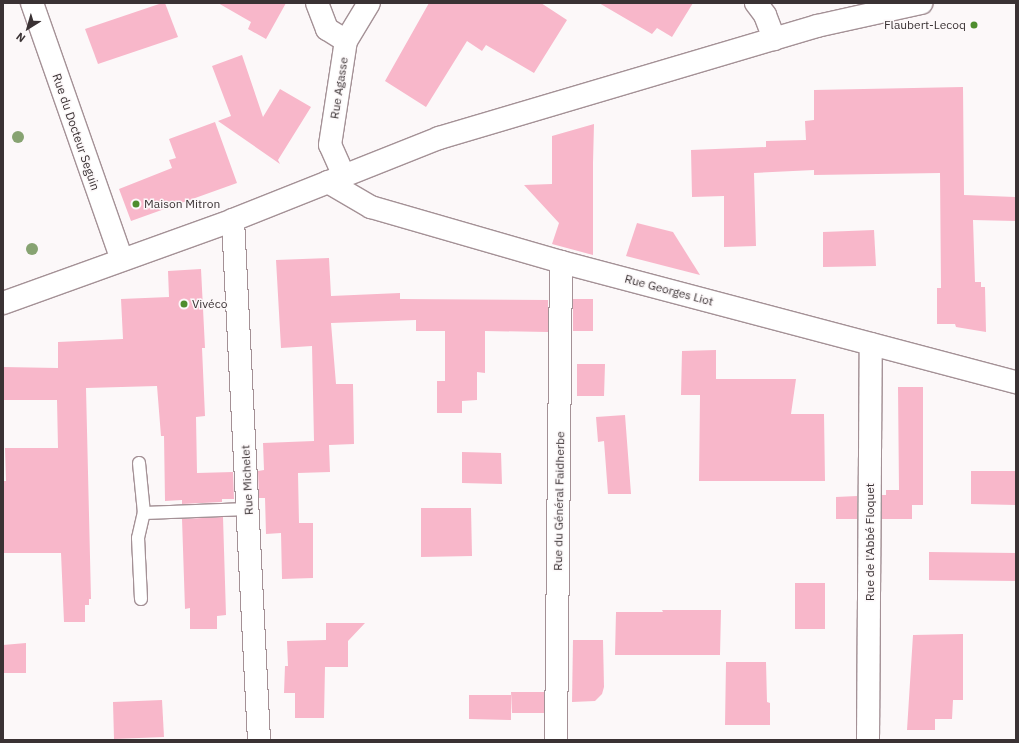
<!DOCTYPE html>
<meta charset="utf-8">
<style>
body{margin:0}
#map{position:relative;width:1019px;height:743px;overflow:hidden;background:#fcf8f9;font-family:"IBM Plex Sans",sans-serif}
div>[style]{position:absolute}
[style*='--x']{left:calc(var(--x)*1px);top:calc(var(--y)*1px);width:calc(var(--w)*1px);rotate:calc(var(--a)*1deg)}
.building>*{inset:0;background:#f8b7ca}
.roads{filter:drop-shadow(1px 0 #a49196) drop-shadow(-1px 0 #a49196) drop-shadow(0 1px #a49196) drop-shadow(0 -1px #a49196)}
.service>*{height:12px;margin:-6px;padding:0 6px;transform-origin:6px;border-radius:6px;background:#fff}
.minor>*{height:22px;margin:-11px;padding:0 11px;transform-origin:11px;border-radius:11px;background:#fff}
.tertiary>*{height:22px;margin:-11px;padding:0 11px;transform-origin:11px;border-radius:11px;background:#fff}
.trees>*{width:12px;height:12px;margin:-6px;border-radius:50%;background:#87a372}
.dots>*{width:11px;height:11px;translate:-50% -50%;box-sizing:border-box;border:2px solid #fcf8f9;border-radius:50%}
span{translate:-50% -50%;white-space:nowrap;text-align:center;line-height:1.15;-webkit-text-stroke:3px #fcf8f9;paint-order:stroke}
.poi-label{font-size:12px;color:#3a3234}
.right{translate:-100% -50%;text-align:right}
.left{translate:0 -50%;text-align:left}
.street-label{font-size:12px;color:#3a3234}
.frame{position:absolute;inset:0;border:4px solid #3a3234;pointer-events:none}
.north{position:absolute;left:8px;top:8px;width:40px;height:40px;-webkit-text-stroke:3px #fcf8f9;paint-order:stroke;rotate:217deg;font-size:11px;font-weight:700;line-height:16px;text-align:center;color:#3a3234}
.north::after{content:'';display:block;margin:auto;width:14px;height:18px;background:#3a3234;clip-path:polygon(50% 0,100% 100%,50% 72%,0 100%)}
</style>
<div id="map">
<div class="building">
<i style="clip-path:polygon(162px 3px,165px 3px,178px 37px,98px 64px,85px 29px)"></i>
<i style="clip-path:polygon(218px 3px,286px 3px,266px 39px,248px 29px,251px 22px)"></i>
<i style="clip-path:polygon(429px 3px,541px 3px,567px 20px,534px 73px,486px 45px,482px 51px,467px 41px,426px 107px,385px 81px)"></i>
<i style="clip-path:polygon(599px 3px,693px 3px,672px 37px,657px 28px,652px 34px)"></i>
<i style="clip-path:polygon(242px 55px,263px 117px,280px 89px,311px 107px,278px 160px,280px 164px,218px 121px,231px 116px,212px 66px)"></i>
<i style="clip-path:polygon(963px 87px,964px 195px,1015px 197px,1016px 221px,973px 220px,975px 282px,981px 282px,981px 287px,985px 287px,986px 332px,956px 327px,955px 324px,937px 324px,937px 288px,941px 288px,940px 173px,814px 175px,814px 170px,754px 173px,756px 246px,724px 247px,724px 196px,692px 197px,691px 150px,766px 147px,766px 141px,806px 140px,805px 121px,814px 120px,814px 90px)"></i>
<i style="clip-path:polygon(215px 122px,237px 183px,131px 221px,119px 189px,172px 168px,169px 160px,176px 158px,169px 139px)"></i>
<i style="clip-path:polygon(594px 124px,593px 163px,593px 255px,552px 244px,559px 223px,524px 185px,552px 184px,552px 136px)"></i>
<i style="clip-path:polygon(637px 223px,673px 232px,700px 275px,626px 256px)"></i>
<i style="clip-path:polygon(874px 230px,876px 266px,823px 267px,823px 232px)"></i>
<i style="clip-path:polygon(329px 258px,331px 296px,400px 293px,400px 299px,548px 300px,548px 332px,485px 331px,485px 373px,477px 372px,477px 400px,462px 401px,462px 413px,437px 413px,437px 381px,445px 381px,445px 331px,416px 331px,416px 320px,331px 323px,336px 384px,353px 384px,354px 444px,329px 445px,330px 472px,298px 473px,299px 523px,313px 523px,313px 578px,282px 579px,281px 533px,266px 534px,265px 498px,259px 498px,258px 471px,264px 470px,263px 443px,314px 441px,312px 346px,281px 348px,276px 260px)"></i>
<i style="clip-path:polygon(201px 269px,205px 348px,202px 348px,205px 416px,196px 417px,197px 473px,233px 472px,234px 499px,222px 499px,222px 502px,182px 504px,182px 500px,165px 501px,164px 436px,161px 436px,157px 386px,86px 388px,91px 599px,89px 599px,89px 605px,85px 605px,85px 622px,64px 622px,61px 553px,3px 553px,3px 481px,6px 481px,5px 448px,58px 448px,57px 400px,3px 400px,3px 367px,58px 368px,58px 342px,123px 339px,121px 299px,169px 297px,168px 271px)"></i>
<i style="clip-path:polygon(573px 299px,593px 299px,593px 331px,573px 331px)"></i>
<i style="clip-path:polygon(716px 350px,716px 379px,796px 379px,791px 414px,824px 414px,825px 481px,699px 481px,700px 395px,681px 395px,682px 351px)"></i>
<i style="clip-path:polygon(577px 364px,605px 364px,604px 396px,577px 396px)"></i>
<i style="clip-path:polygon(898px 387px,923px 387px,923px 505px,912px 505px,912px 519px,882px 519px,882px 495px,886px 495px,886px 490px,899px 490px)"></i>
<i style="clip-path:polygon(625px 415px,631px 494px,608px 494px,604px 441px,598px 442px,596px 417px)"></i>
<i style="clip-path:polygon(462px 452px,501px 453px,502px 484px,462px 483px)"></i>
<i style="clip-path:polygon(971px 471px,1016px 471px,1016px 505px,971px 504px)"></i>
<i style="clip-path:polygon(857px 496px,857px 519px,836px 519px,836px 497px)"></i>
<i style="clip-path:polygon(421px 508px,471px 508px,472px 556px,421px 557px)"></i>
<i style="clip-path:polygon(223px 517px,226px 615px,217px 616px,217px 629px,190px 629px,190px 608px,185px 609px,182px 519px)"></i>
<i style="clip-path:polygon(929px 552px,1016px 553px,1016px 581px,929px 580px)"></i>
<i style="clip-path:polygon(795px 583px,825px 583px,825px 629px,795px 629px)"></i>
<i style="clip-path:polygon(662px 610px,721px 610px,720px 655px,615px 655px,616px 612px,663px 612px)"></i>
<i style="clip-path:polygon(326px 623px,365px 623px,348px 641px,348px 667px,325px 667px,324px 718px,295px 718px,295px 693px,284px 693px,285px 666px,288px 666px,287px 641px,326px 640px)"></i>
<i style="clip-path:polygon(963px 634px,963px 700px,953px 700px,952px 719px,935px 719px,935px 730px,907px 730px,913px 635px)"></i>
<i style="clip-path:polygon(573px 640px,603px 640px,604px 687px,602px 694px,595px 701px,572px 702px)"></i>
<i style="clip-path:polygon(26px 643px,26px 673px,3px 673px,3px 645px)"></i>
<i style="clip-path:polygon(726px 662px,766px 662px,767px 702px,770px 703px,770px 725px,725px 725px)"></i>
<i style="clip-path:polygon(511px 692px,544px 692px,544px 713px,512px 713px)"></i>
<i style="clip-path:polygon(469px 695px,511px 695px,511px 720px,469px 719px)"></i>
<i style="clip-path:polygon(162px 700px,164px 737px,114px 739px,113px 702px)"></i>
</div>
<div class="roads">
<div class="service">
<i style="--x:139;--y:463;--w:50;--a:84.3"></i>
<i style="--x:141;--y:599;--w:61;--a:-92.8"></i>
<i style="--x:138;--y:538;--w:26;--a:-77"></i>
<i style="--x:144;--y:513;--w:104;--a:-2.2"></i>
</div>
<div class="minor">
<i style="--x:32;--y:3;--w:272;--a:70.7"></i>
<i style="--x:317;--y:3;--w:28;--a:69"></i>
<i style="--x:327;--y:29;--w:22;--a:32"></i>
<i style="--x:756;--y:3;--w:15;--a:53"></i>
<i style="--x:765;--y:15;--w:26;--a:69"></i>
<i style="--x:344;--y:176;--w:34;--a:-114"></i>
<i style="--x:330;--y:145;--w:105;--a:-81.3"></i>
<i style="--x:346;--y:41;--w:44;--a:-58.8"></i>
<i style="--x:328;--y:182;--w:50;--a:30.2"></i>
<i style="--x:371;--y:207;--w:198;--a:16.1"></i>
<i style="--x:561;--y:262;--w:471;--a:14.8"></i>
<i style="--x:233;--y:220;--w:521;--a:87.14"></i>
<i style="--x:556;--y:740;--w:478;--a:-89.4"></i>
<i style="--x:868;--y:740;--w:396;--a:-89.6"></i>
</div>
<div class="tertiary">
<i style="--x:3;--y:303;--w:245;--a:-19.8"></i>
<i style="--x:233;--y:220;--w:222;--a:-21.7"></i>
<i style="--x:439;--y:138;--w:394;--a:-16.5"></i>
<i style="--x:817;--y:26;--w:107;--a:-12.5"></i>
</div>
</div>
<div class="trees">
<i style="left:18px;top:137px"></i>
<i style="left:32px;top:249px"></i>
</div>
<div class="dots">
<i style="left:974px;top:25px;background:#4e8d2e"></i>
<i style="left:136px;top:204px;background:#4e8d2e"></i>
<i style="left:184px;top:304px;background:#4e8d2e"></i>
</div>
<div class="poi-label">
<span class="right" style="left:966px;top:25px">Flaubert-Lecoq</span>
<span class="left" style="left:144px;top:204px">Maison Mitron</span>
<span class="left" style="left:192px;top:304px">Vivéco</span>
</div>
<div class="street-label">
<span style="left:339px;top:88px;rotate:-81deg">Rue Agasse</span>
<span style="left:76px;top:132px;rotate:71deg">Rue du Docteur Seguin</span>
<span style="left:669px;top:290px;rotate:15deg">Rue Georges Liot</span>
<span style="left:247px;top:480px;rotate:-93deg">Rue Michelet</span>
<span style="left:559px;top:501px;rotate:-89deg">Rue du Général Faidherbe</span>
<span style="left:870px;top:542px;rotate:-90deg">Rue de l'Abbé Floquet</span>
</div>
<div class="frame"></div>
<div class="north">N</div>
</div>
